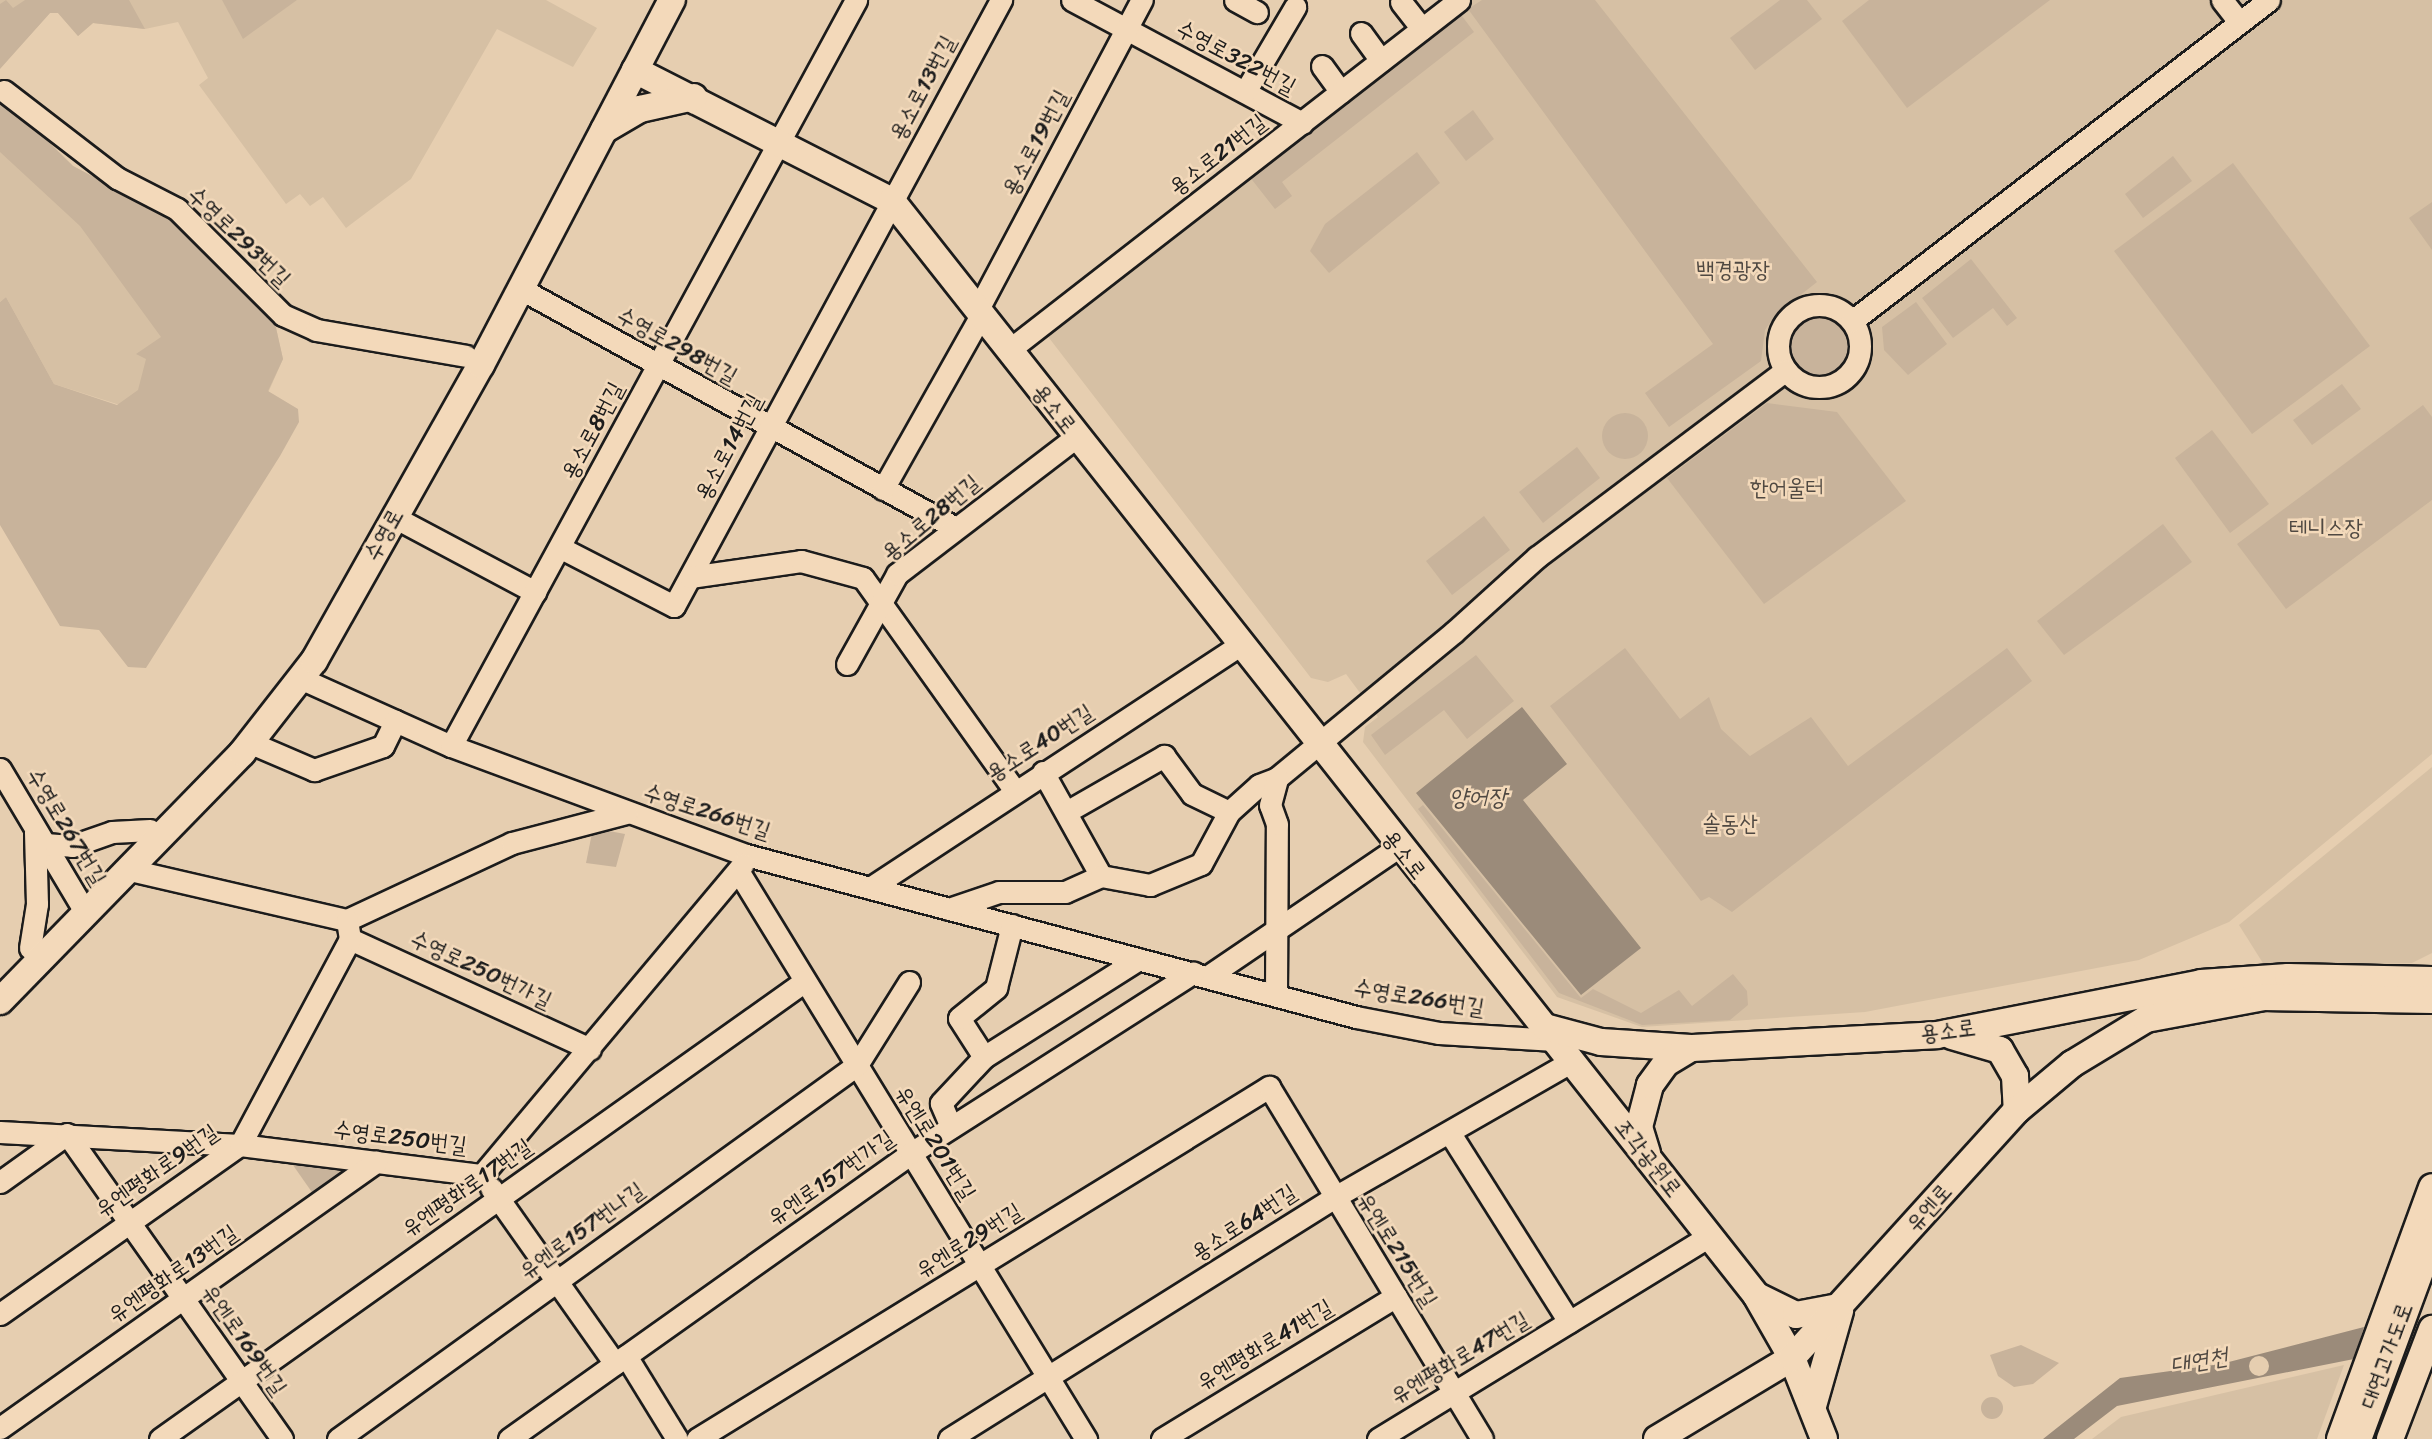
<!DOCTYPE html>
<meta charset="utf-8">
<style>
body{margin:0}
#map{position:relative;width:2432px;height:1439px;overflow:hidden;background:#e6ceb0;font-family:Sriracha,"Poor Story",sans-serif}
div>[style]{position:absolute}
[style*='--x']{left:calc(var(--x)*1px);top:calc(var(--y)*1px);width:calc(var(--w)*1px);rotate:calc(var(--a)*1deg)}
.built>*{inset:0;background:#d6c0a4}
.green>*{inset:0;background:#c8b39b}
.round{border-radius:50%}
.water>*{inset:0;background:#9b8b7a}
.pier>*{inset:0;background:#e6ceb0}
.roads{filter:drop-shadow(2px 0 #1c1c1c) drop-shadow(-2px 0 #1c1c1c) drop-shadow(0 2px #1c1c1c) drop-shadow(0 -2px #1c1c1c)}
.minor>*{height:21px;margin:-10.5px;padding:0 10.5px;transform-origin:10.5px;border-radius:10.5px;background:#f3d9ba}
.minor>.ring{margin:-10.5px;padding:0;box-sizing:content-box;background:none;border:21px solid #f3d9ba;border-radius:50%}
.major>*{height:26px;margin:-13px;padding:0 13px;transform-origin:13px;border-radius:13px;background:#f3d9ba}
.highway>*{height:30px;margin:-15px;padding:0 15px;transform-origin:15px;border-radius:15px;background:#f3d9ba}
span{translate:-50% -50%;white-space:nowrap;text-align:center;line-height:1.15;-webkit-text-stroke:5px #f3d9ba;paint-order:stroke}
.street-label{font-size:23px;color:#1c1c1c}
.park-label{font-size:23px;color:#504942}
.water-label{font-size:24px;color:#4f4842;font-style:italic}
</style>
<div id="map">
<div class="built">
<i style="clip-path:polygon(0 0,546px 0,597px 28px,573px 67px,497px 29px,411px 179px,346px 228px,323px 197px,310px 206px,300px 194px,286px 204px,199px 85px,208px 78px,178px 22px,145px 29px,93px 23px,78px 36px,58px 13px,50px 13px,0 68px)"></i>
<i style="clip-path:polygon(1468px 0,2432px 0,2432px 754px,2229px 922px,2139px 960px,1865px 1012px,1642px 1027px,1557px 997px,1363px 742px,1365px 727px,1378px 717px,1346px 674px,1328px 682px,1311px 678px,1046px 334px)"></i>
<i style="clip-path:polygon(0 94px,73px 166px,171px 218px,274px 319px,283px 359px,245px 445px,54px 384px,6px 297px,0 302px)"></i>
<i style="clip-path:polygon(2432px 767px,2432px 953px,2412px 963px,2266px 968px,2239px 925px)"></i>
<i style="clip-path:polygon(2344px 1365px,2317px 1439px,2092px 1439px,2121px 1417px)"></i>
</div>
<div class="green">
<i style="clip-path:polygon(6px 0,13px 8px,25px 0,129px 0,145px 29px,93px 23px,78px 36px,58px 13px,50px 13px,0 69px,0 4px)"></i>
<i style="clip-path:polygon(222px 0,297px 0,243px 39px)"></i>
<i style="clip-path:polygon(1482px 0,1595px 0,1817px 282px,1775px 315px,1765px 330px,1761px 361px,1669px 427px,1645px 393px,1713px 344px,1468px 9px)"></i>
<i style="clip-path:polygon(1780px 0,1807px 0,1822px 19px,1755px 70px,1730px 38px)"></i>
<i style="clip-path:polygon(1869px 0,2050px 0,1907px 108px,1842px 21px)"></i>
<i style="clip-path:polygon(1459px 12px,1474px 32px,1282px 182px,1292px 196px,1275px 209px,1249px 176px)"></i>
<i style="clip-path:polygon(0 94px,73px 166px,171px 218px,274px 319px,283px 359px,268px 391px,298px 409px,299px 422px,280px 456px,146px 668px,128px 667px,99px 630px,60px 626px,0 525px,0 302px,6px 297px,54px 384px,117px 405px,138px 390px,146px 359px,136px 354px,161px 337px,80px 226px,0 152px)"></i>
<i style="clip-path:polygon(1473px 110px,1494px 139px,1466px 161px,1444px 132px)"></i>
<i style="clip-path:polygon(1417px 152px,1440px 183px,1329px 273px,1310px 251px,1325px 224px)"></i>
<i style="clip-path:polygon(2173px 156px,2192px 181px,2143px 218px,2125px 194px)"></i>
<i style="clip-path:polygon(2233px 163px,2370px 346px,2252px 434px,2114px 251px)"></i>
<i style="clip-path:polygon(2432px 202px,2432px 250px,2409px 218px)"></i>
<i style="clip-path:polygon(1971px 259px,2017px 318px,2007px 326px,1993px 308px,1953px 338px,1922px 298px)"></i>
<i style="clip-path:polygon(1916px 302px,1947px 344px,1908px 375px,1884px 350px,1882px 327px)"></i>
<i class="round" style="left:1786px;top:314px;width:64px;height:64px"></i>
<i style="clip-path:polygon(2342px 384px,2361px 409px,2312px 445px,2293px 420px)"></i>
<i style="clip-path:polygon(1767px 403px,1837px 412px,1906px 501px,1764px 604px,1667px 478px)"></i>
<i style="clip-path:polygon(2423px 405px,2432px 417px,2432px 500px,2286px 609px,2237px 544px)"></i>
<i class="round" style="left:1602px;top:413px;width:46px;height:46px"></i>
<i style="clip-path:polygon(2212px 430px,2269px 504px,2230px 533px,2175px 458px)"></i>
<i style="clip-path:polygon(1577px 447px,1600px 478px,1543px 523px,1519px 492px)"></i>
<i style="clip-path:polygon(1484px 516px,1510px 550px,1452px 595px,1426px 561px)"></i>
<i style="clip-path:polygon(2163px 524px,2192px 562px,2064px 655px,2037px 621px)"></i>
<i style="clip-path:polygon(1625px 648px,1680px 719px,1709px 697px,1721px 729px,1750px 756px,1811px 717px,1848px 766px,2007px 648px,2032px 681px,1732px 912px,1709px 897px,1701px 901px,1550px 706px)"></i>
<i style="clip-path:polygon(1476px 655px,1514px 701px,1467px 739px,1444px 710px,1385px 755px,1371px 735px)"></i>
<i style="clip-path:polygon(1423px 805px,1581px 998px,1593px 989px,1641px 1013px,1679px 990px,1692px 1006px,1733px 974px,1747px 991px,1748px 1005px,1730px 1020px,1642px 1025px,1559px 993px,1418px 809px)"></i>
<i style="clip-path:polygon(593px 828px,625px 834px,616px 867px,586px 863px)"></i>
<i style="clip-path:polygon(288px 1158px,361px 1167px,316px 1198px)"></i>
<i style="clip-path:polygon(2021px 1345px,2059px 1363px,2033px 1384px,2014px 1387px,1998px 1376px,1990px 1355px)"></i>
<i class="round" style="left:1981px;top:1397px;width:22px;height:22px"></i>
</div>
<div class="water">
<i style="clip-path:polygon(1522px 707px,1567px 764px,1523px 800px,1641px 948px,1581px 995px,1416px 793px)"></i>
<i style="clip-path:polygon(2364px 1327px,2354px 1359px,2117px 1406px,2074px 1439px,2043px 1439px,2120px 1378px,2221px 1364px)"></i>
</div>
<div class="pier">
<i class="round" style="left:2249px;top:1356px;width:20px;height:20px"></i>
</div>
<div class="roads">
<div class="minor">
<i style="--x:1072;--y:0;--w:261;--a:28.1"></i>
<i style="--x:1235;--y:0;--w:25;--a:29"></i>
<i style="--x:2222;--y:0;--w:28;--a:52"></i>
<i style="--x:1401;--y:2;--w:34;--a:52"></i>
<i style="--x:1361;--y:33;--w:34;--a:54"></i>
<i style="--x:1322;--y:66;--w:32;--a:54"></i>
<i style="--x:4;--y:91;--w:143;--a:37.6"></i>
<i style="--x:117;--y:178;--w:68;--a:27.3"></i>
<i style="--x:177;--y:209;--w:150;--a:45"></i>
<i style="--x:283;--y:315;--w:36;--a:24"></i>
<i style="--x:316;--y:330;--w:152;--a:9.8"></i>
<i style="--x:1245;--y:92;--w:99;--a:-59.5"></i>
<i style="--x:521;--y:289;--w:495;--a:28.8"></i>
<i class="ring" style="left:1778px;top:305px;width:61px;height:61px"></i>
<i style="--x:977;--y:311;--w:352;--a:-62.1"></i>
<i style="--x:1852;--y:321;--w:526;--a:-37.59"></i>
<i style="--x:1009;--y:350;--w:570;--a:-37.87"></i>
<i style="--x:883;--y:489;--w:200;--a:-60.6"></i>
<i style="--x:394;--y:517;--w:160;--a:28"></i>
<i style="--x:561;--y:548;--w:127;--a:27.2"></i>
<i style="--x:674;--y:606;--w:689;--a:-61.65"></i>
<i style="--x:690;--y:577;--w:112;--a:-8.2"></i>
<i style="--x:801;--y:561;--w:64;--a:15.3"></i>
<i style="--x:863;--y:578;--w:260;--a:54.5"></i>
<i style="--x:847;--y:664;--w:103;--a:-60.9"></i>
<i style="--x:897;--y:574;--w:225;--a:-37.4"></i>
<i style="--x:302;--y:679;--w:163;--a:24.2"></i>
<i style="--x:451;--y:746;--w:314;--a:20.3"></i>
<i style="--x:746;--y:855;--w:631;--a:14.87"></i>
<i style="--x:1356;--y:1017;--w:85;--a:10.9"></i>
<i style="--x:1439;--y:1033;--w:116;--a:3.5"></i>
<i style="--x:251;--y:743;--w:69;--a:23.2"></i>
<i style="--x:314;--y:770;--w:73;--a:-19.2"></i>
<i style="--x:383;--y:746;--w:28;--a:-64"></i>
<i style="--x:451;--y:746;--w:849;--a:-61.5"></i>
<i style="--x:0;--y:769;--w:168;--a:59.2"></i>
<i style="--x:1043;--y:772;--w:119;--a:60.9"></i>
<i style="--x:1068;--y:811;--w:111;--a:-29.8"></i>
<i style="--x:1164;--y:756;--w:47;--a:53.6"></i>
<i style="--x:1192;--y:794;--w:41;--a:25.9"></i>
<i style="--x:45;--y:844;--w:27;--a:4"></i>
<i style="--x:72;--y:846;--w:42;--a:-19.3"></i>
<i style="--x:112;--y:832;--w:38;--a:-3"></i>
<i style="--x:130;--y:870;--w:223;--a:13"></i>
<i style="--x:347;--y:920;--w:182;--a:-25"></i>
<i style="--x:512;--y:843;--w:118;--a:-14.7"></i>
<i style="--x:740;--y:874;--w:663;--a:58.52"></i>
<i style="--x:870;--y:888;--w:443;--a:-33.3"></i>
<i style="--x:949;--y:909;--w:53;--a:-18.8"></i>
<i style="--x:999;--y:892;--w:66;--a:0"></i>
<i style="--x:1065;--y:892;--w:39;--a:-24"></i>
<i style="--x:1101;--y:876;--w:50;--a:10.4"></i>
<i style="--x:1150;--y:885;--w:55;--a:-22.4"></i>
<i style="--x:1201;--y:864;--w:59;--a:-61.7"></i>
<i style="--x:1229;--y:812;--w:40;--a:-42"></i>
<i style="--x:1259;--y:785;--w:19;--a:-21"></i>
<i style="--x:1277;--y:778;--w:229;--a:-39.5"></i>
<i style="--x:1454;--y:632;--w:112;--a:-42.1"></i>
<i style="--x:1537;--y:557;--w:311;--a:-36.9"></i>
<i style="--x:350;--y:939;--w:264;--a:24.6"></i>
<i style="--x:30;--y:948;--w:45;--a:-81"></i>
<i style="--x:37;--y:904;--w:72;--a:-91.6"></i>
<i style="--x:1207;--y:977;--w:231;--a:-34.2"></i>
<i style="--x:1276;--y:995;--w:171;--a:-89.7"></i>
<i style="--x:1277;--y:824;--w:20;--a:-110"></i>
<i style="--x:1270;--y:805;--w:28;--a:-75"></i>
<i style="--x:984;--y:1057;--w:46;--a:-122.7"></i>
<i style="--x:959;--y:1018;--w:48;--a:-39"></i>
<i style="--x:996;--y:988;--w:65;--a:-75.7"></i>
<i style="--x:951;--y:1127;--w:26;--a:-113"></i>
<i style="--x:941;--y:1103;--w:63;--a:-46.9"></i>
<i style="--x:984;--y:1057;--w:183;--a:-32.3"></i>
<i style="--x:0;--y:1132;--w:240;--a:3.1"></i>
<i style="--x:240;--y:1145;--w:244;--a:7.1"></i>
<i style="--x:1451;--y:1135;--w:221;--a:57.7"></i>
<i style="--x:482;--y:1175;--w:406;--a:-50"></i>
<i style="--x:0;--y:1182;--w:82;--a:-35.6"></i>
<i style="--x:67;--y:1134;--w:373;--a:54.8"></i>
<i style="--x:491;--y:1188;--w:215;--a:54.8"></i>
<i style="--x:0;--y:1314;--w:294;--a:-35.2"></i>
<i style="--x:240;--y:1145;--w:234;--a:-61.9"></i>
<i style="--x:350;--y:939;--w:19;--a:-99"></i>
<i style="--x:626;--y:1356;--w:97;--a:58.4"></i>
<i style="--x:0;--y:1428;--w:461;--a:-35.3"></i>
<i style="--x:160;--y:1439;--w:791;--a:-35.38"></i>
<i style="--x:338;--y:1439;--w:640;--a:-35.78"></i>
<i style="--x:857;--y:1065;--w:98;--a:-57.9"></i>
<i style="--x:509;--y:1439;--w:493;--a:-35.4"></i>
<i style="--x:911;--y:1153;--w:335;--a:-32.6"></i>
<i style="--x:697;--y:1439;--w:672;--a:-31.61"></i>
<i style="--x:1269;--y:1087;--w:411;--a:58.8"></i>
<i style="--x:949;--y:1439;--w:453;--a:-32.1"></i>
<i style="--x:1333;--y:1198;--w:275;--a:-29.8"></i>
<i style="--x:1162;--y:1439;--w:274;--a:-31.4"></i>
<i style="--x:1378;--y:1439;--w:387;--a:-31.5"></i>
</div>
<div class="major">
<i style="--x:635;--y:70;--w:288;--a:27"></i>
<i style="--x:892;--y:201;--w:1394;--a:51.7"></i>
<i style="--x:1756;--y:1295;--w:73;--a:60.3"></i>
<i style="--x:1792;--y:1358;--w:87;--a:68.4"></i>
<i style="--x:604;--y:130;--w:42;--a:-30.3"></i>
<i style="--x:640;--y:109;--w:55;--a:-12.5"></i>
<i style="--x:0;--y:1001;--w:347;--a:-45.7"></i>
<i style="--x:242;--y:753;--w:117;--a:-52"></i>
<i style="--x:314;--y:661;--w:340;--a:-60.6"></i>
<i style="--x:481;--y:365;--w:412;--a:-62.4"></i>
<i style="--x:1545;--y:1027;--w:58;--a:15"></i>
<i style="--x:1601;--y:1042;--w:90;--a:3.8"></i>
<i style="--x:1691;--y:1048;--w:246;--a:-3"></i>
<i style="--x:1937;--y:1035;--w:269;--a:-11.1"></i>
<i style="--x:2201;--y:983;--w:87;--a:-3.9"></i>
<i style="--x:2288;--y:977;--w:144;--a:1.2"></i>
<i style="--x:1952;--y:1036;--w:50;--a:16.3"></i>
<i style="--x:2000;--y:1050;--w:30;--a:60"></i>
<i style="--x:2015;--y:1076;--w:34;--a:87"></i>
<i style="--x:1647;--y:1153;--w:27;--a:-107"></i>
<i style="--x:1639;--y:1127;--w:43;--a:-75.3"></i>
<i style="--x:1650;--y:1085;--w:27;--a:-54"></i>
<i style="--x:1666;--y:1063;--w:29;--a:-31"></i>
<i style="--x:1757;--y:1296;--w:43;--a:26"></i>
<i style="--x:1796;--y:1315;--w:43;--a:-10.8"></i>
<i style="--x:1813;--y:1406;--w:99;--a:-74.1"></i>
<i style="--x:1657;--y:1439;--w:157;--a:-31"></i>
<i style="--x:1792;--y:1358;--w:335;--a:-47.8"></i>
<i style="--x:2017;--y:1110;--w:72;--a:-39.9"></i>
<i style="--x:2072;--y:1064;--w:87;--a:-31.3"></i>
<i style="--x:2146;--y:1019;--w:119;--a:-10.6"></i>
<i style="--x:2263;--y:997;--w:169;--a:1"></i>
<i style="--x:2340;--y:1439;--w:268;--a:-69.9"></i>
<i style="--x:2390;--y:1439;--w:118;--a:-69.1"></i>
</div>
<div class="highway">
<i style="--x:2356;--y:1439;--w:220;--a:-69.7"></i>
</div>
</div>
<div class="street-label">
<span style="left:1236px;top:58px;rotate:28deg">수영로322번길</span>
<span style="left:923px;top:88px;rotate:-62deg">용소로13번길</span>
<span style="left:1036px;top:143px;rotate:-62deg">용소로19번길</span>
<span style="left:1218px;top:155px;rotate:-38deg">용소로21번길</span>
<span style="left:239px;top:237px;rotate:44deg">수영로293번길</span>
<span style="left:677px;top:346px;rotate:29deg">수영로298번길</span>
<span style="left:1054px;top:409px;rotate:52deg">용소로</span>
<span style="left:593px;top:431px;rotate:-62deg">용소로8번길</span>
<span style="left:729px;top:447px;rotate:-62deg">용소로14번길</span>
<span style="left:931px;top:518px;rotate:-40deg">용소로28번길</span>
<span style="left:384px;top:535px;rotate:-61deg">수영로</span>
<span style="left:1040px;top:743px;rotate:-33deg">용소로40번길</span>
<span style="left:707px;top:812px;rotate:18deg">수영로266번길</span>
<span style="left:66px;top:827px;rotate:59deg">수영로267번길</span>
<span style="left:1404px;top:855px;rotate:52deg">용소로</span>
<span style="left:481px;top:970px;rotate:25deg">수영로250번가길</span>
<span style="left:1419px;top:998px;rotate:9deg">수영로266번길</span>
<span style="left:1948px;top:1031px;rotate:-7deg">용소로</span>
<span style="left:400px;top:1138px;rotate:7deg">수영로250번길</span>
<span style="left:935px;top:1143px;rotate:58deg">유엔로201번길</span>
<span style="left:1648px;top:1158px;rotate:52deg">조각공원로</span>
<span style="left:157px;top:1171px;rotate:-35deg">유엔평화로9번길</span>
<span style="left:831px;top:1178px;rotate:-35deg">유엔로157번가길</span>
<span style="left:467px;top:1188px;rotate:-35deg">유엔평화로17번길</span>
<span style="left:1929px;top:1208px;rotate:-48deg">유엔로</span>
<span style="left:1244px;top:1223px;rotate:-33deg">용소로64번길</span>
<span style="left:582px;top:1231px;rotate:-36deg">유엔로157번나길</span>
<span style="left:969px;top:1241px;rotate:-32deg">유엔로29번길</span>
<span style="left:1397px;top:1250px;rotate:58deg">유엔로215번길</span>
<span style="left:173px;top:1274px;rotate:-35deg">유엔평화로13번길</span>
<span style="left:244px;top:1340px;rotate:55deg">유엔로169번길</span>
<span style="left:1265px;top:1345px;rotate:-31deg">유엔평화로41번길</span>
<span style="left:2387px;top:1356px;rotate:-70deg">대연고가도로</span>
<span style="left:1460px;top:1358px;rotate:-31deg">유엔평화로47번길</span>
</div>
<div class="park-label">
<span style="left:1733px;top:270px">백경광장</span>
<span style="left:1787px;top:488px">한어울터</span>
<span style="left:2326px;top:528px">테니스장</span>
<span style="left:1730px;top:824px">솔동산</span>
</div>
<div class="water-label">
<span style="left:1478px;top:798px">양어장</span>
<span style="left:2199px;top:1361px;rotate:-10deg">대연천</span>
</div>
</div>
